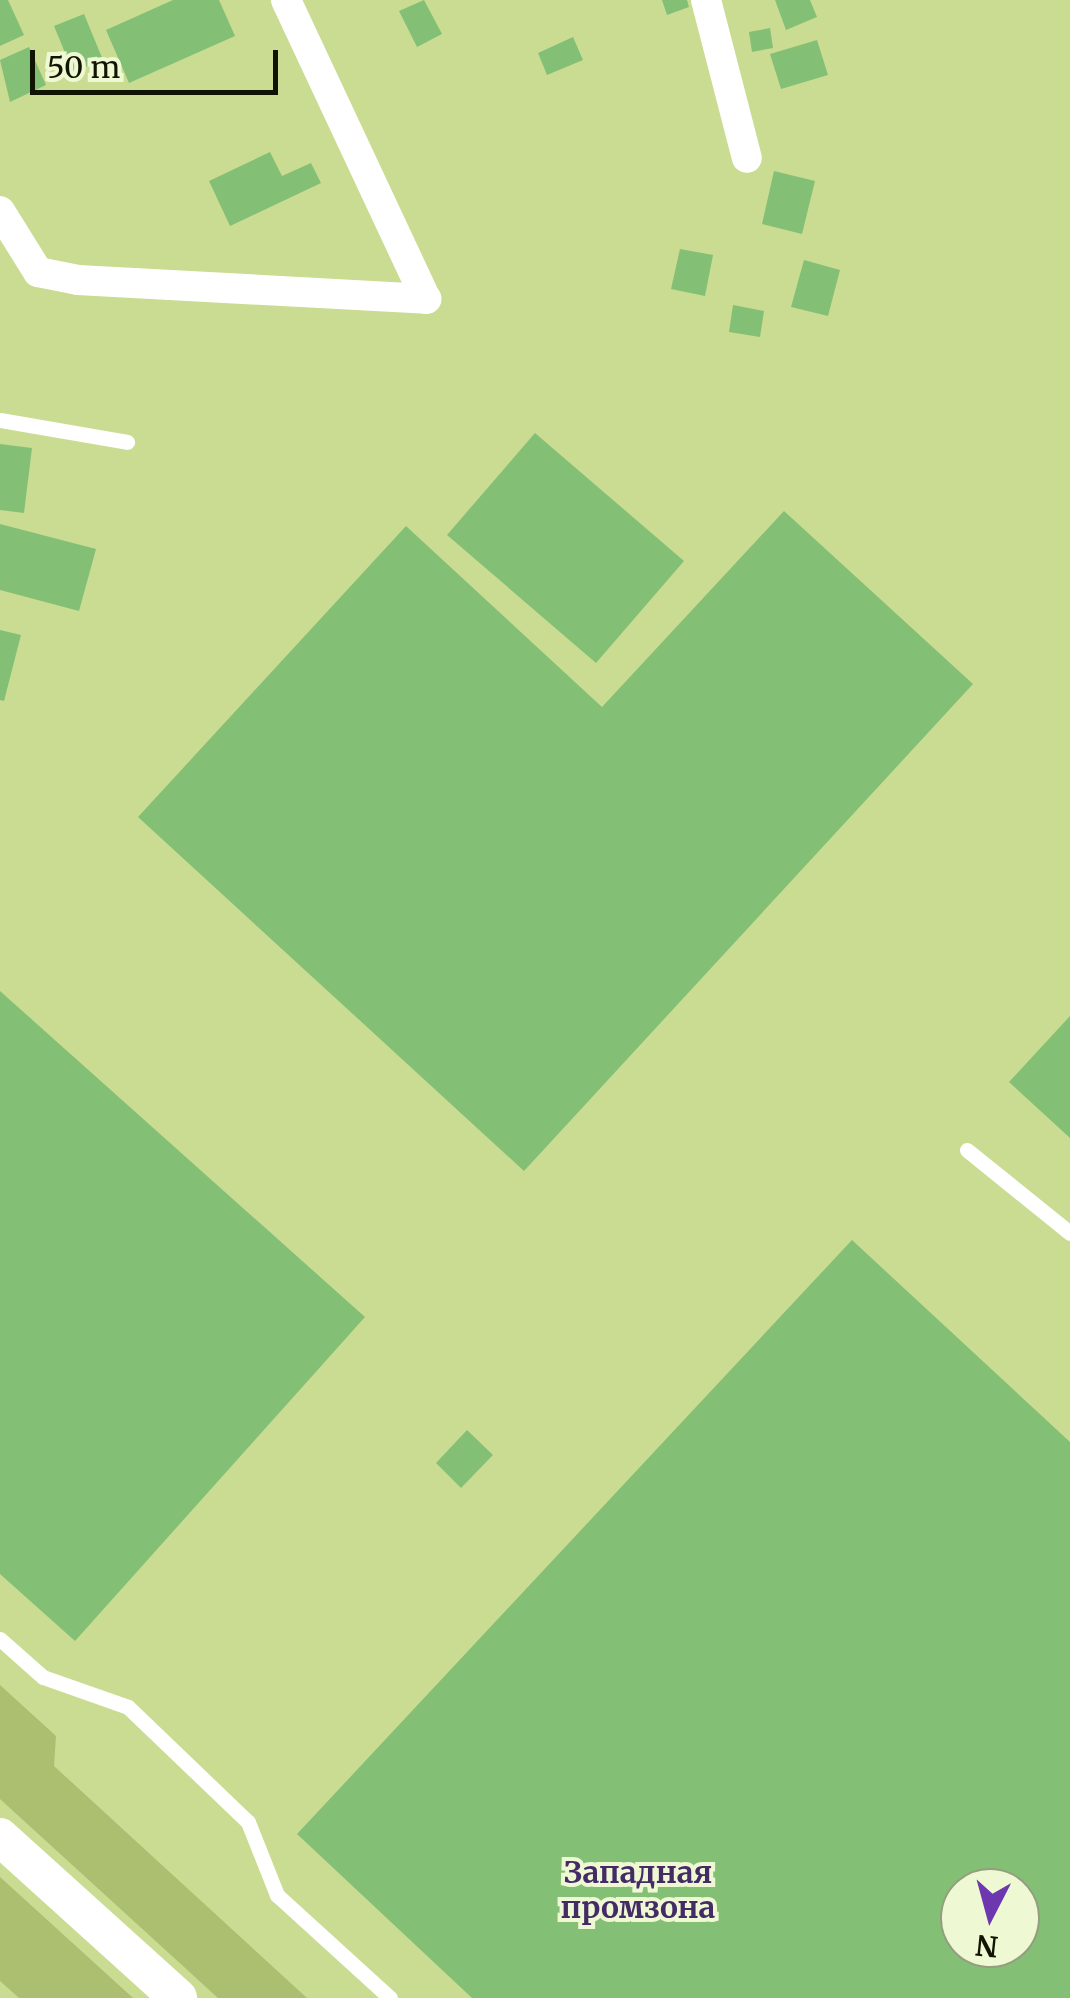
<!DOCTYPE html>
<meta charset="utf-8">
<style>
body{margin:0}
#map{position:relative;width:1070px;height:1998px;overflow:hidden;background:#cadc92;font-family:Merriweather,serif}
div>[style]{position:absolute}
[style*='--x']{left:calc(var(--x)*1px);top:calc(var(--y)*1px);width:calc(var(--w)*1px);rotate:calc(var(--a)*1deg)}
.green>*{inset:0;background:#acbe70}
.building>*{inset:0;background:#83c075}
.service>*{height:15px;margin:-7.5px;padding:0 7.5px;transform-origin:7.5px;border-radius:7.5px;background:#fff}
.minor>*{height:30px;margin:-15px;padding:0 15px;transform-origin:15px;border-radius:15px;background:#fff}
.tertiary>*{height:38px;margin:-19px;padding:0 19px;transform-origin:19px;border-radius:19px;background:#fff}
span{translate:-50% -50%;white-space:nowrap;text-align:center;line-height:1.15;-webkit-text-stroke:8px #eef8d3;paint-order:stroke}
.neighbourhood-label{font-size:30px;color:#432b66;font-weight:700}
.north{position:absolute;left:940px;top:1868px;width:100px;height:100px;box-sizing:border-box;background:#eef8d3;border:2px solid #959d7f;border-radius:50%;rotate:186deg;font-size:28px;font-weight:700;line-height:40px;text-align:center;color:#0f1500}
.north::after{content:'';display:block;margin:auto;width:35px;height:45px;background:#6d38af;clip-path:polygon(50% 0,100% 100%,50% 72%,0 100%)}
.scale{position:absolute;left:30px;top:50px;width:248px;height:45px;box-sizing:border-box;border:5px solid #0f1500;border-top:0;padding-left:12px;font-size:30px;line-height:35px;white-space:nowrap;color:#0f1500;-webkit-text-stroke:8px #eef8d3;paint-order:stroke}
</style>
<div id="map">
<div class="green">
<i style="clip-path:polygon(0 1685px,56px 1736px,54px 1766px,307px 1998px,218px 1998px,0 1799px)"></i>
<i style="clip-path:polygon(0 1877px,133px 1998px,19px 1998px,0 1981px)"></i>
</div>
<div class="building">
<i style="clip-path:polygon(0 0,8px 0,24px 35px,0 46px)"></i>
<i style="clip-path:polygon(173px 0,219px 0,235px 36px,129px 83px,106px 30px)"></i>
<i style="clip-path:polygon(424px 0,442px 34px,417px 47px,399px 11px)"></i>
<i style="clip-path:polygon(662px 0,687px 0,689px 7px,667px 15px)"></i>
<i style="clip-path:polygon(775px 0,810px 0,817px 17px,786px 30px)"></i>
<i style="clip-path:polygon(84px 14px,103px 60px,73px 72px,54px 26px)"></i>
<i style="clip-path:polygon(770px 28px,773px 48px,752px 52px,749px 32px)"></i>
<i style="clip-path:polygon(573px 37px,583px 60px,547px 75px,538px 53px)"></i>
<i style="clip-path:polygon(817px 40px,828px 75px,781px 89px,770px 54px)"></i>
<i style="clip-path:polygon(29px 47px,46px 85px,10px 102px,0 60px)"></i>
<i style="clip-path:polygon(270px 152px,282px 176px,311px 163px,321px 183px,230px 226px,209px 181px)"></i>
<i style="clip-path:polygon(774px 171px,815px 181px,802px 234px,762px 224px)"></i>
<i style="clip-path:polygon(680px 249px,713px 255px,705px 296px,671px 289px)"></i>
<i style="clip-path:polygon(804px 260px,840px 270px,828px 316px,791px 307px)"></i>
<i style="clip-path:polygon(733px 305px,764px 311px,760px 337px,729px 332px)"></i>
<i style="clip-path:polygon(535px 433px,684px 561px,596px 663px,447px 535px)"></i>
<i style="clip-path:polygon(0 444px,32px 448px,24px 513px,0 510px)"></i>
<i style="clip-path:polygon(784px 511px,973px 684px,524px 1171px,138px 817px,406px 526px,602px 707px)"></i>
<i style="clip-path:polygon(0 524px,96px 549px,79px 611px,0 590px)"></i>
<i style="clip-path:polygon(0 630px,21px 635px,4px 701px,0 700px)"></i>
<i style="clip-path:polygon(0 991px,365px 1317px,75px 1641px,0 1574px)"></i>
<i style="clip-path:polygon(1070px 1016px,1070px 1138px,1009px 1082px)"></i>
<i style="clip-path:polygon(evenodd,852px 1240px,1070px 1442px,1070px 1998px,472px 1998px,297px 1834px,852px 1240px,960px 1888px,1020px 1888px,1020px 1948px,960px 1948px,960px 1888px)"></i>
<i style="clip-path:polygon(467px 1430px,493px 1455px,461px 1488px,436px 1463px)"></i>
</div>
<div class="service">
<i style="--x:0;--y:420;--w:129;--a:9.8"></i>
<i style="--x:967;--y:1150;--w:132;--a:38.9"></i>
<i style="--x:0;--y:1639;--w:57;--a:41.5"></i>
<i style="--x:43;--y:1677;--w:90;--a:19.4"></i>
<i style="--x:128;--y:1707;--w:166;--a:43.8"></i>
<i style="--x:248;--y:1822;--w:79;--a:68.3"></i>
<i style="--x:277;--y:1895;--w:153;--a:42.3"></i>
</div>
<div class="minor">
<i style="--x:706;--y:0;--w:163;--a:75.5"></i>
<i style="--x:0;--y:211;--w:72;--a:58.1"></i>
<i style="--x:38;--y:272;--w:41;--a:11.3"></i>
<i style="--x:78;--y:280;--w:349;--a:3.1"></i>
<i style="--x:426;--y:299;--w:330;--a:-115.1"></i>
</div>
<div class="tertiary">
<i style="--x:0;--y:1837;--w:240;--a:42.1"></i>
</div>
<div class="neighbourhood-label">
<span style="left:638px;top:1889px">Западная<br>промзона</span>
</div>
<div class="north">N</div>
<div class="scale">50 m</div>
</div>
